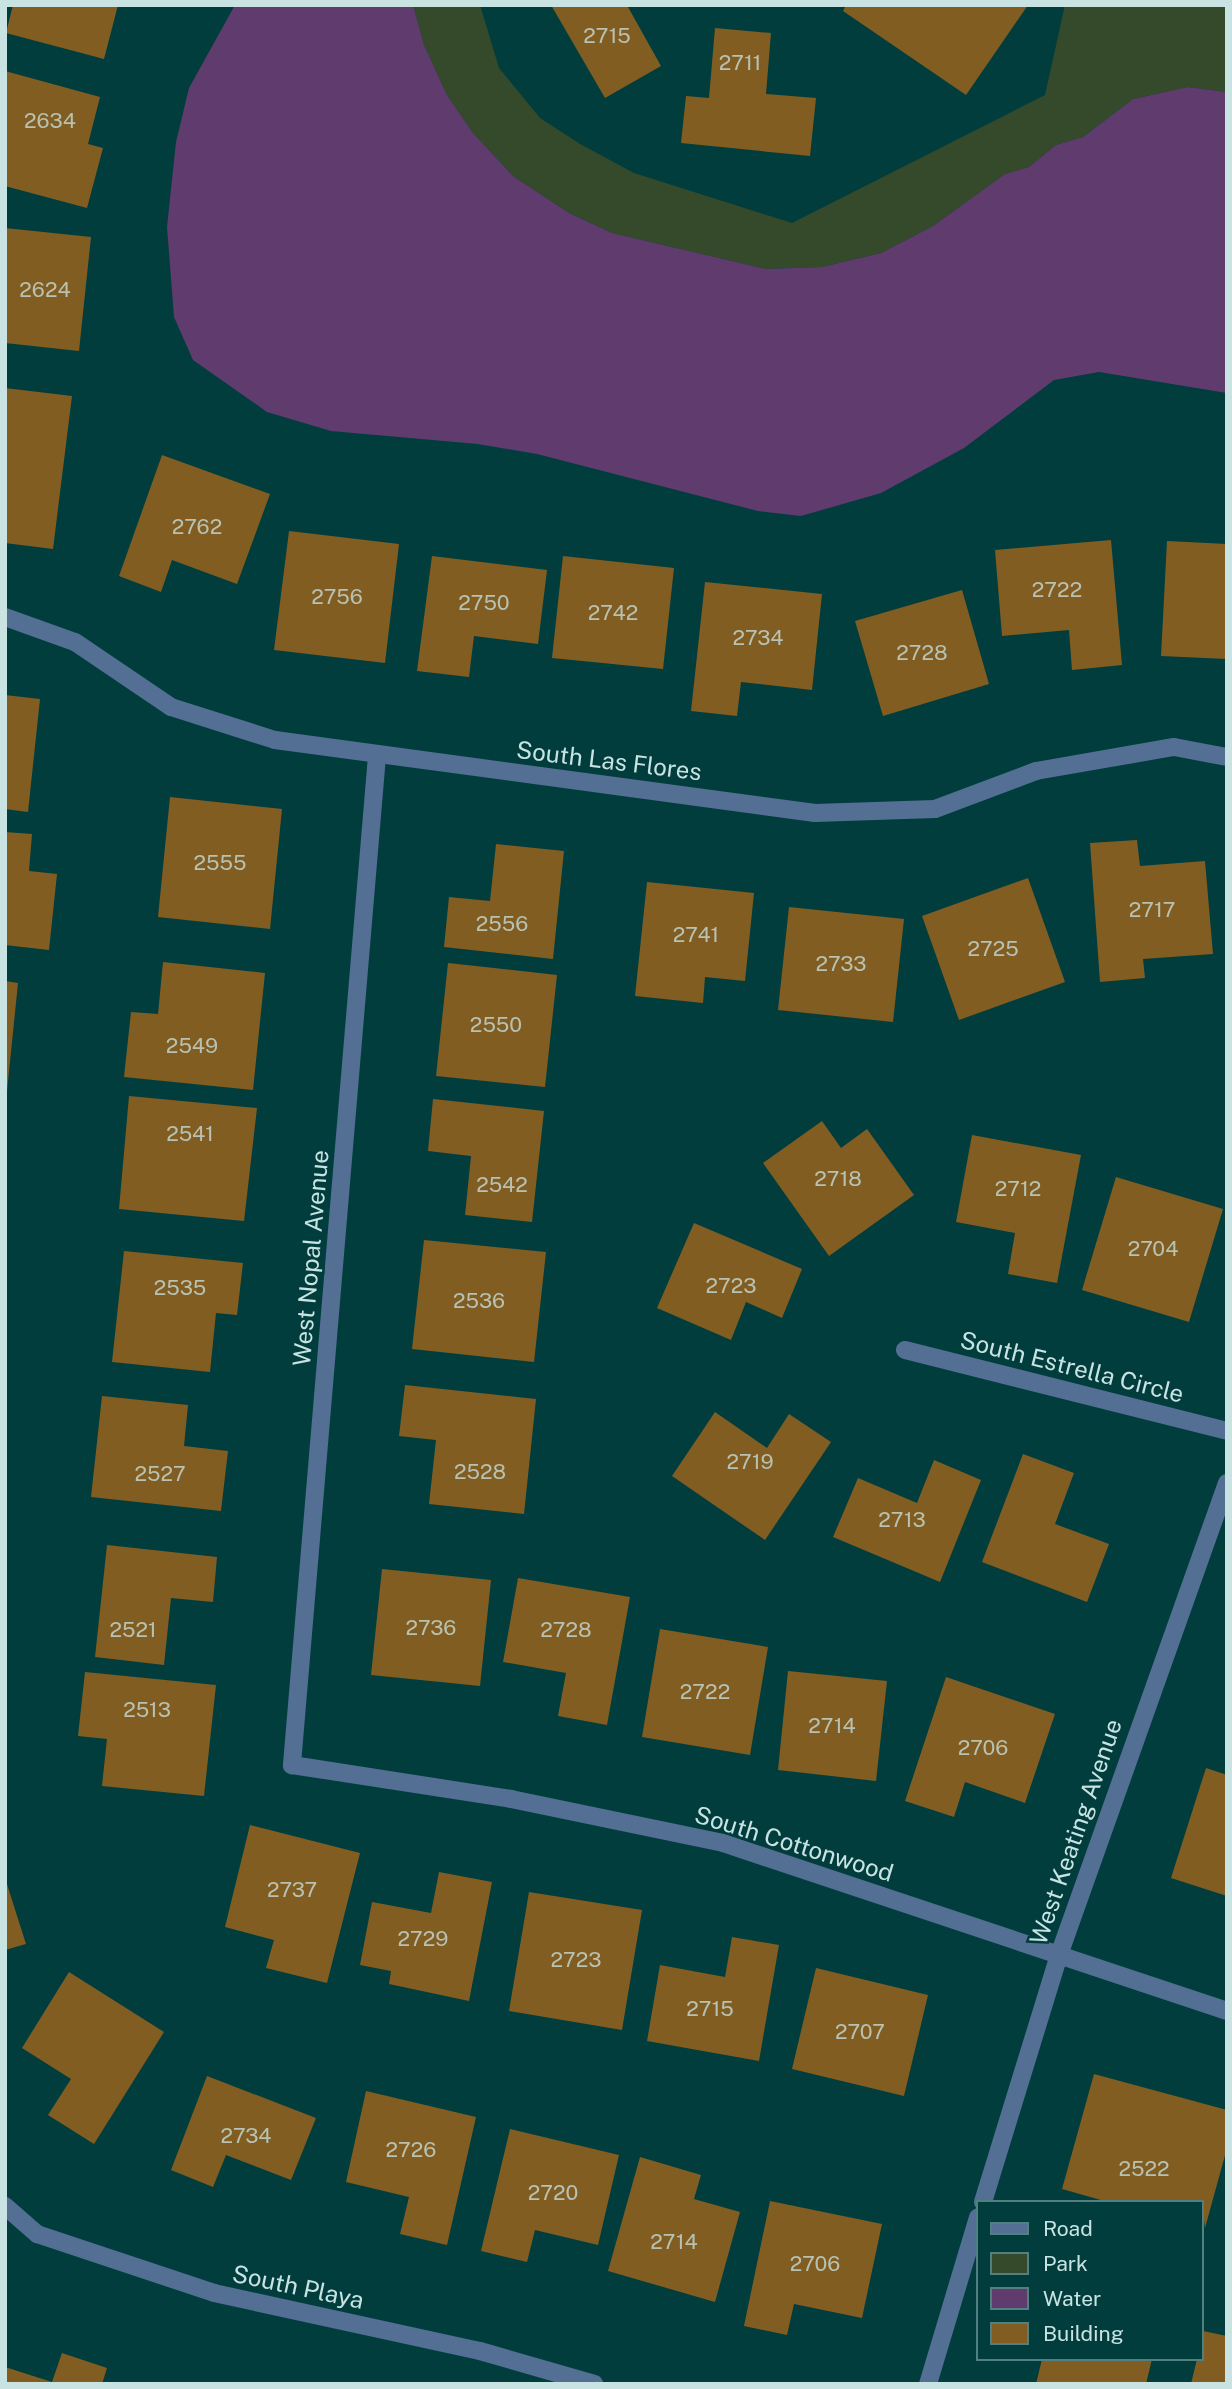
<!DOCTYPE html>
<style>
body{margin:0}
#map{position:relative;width:1232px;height:2389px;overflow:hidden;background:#023d3e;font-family:"Public Sans",sans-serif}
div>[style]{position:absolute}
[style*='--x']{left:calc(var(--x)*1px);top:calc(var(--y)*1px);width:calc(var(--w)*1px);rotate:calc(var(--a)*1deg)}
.green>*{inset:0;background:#354a2b}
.water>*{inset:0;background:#5f3c6d}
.building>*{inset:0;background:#825d21}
.minor>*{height:18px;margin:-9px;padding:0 9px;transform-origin:9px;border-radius:9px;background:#536f94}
.tertiary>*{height:18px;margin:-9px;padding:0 9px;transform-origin:9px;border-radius:9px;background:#536f94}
span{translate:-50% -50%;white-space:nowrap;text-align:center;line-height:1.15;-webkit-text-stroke:5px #023d3e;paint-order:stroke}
.number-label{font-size:21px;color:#b7c2b2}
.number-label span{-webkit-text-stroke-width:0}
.street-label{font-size:24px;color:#c9e3e3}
.frame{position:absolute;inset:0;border:7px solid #c9e3e3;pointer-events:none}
.legend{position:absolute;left:976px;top:2200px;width:228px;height:161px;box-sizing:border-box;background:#023d3e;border:2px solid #527f80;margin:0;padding:9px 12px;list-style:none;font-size:21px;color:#c9e3e3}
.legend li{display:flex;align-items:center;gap:14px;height:35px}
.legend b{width:35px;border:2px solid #527f80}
</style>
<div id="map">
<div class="green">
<i style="clip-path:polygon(413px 5px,480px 5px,499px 68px,540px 118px,580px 144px,634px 173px,792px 223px,1045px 95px,1065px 5px,1227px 5px,1227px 92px,1188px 87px,1133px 99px,1083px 137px,1056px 145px,1029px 167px,1005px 174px,933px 226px,881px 253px,822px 267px,766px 269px,612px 233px,569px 213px,513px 176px,473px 133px,447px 95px,424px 45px)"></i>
</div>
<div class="water">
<i style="clip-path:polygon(235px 5px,413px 5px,424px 45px,447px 95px,473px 133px,513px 176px,569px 213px,612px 233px,766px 269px,822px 267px,881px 253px,933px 226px,1005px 174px,1029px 167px,1056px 145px,1083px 137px,1133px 99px,1188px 87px,1227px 92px,1227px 393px,1099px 372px,1054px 380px,964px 448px,881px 493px,801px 516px,758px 511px,537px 454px,478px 444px,331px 431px,267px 412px,193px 360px,174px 317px,167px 227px,176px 142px,189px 88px)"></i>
</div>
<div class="building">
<i style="clip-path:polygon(13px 5px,118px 5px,104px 59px,6px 33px)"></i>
<i style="clip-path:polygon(551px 5px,631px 5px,628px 7px,661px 66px,605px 98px)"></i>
<i style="clip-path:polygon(846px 5px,1028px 5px,966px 95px,843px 11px)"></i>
<i style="clip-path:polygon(715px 28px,771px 33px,766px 94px,816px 98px,810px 156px,681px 143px,686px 96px,709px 98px)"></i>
<i style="clip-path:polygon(5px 71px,100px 97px,88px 144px,103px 148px,87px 208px,5px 186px)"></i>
<i style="clip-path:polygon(5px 228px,91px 237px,79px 351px,5px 343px)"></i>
<i style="clip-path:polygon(5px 388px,72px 396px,53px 549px,5px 543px)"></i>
<i style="clip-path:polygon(162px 455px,270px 494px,237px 584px,172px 560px,161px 592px,119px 576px)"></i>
<i style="clip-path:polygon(289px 531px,399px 544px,385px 663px,274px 650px)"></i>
<i style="clip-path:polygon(1111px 540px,1122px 665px,1072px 670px,1069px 630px,1002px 636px,995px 550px)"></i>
<i style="clip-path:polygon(1167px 541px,1227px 544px,1227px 659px,1161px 656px)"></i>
<i style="clip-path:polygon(432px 556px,547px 570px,538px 644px,474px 636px,469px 677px,417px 671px)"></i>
<i style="clip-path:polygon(563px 556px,674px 568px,663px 669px,552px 658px)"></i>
<i style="clip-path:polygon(705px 582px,822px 594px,812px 690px,741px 682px,737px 716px,691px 711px)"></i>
<i style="clip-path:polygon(962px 590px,989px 684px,883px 716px,855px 621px)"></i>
<i style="clip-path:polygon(5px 695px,40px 699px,28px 812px,5px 809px)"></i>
<i style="clip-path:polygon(170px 797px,282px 809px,270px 929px,158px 917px)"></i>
<i style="clip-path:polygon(5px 832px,32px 834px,29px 871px,57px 874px,49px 950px,5px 945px)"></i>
<i style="clip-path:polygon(1137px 840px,1140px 866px,1205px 861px,1213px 954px,1143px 959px,1145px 978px,1100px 982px,1090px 843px)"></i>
<i style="clip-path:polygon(496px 844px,564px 851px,553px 959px,444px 947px,449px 897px,490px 901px)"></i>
<i style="clip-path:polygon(1028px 878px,1065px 982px,959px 1020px,922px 916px)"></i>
<i style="clip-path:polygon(647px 882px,754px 893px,745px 981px,705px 977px,703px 1003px,635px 996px)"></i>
<i style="clip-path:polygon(789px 907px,904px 919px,893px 1022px,778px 1010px)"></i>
<i style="clip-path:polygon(163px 962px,265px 973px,253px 1090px,124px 1077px,131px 1012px,158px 1014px)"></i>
<i style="clip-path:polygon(448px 963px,557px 975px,545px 1087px,436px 1076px)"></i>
<i style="clip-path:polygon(5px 981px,18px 983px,7px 1091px,5px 1091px)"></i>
<i style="clip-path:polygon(129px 1096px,257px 1108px,244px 1221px,119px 1209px)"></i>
<i style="clip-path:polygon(433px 1099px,544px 1111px,532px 1222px,465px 1215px,471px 1156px,428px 1151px)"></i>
<i style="clip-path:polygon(822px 1121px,841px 1148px,867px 1129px,914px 1195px,829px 1256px,763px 1163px)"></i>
<i style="clip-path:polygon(972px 1135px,1081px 1155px,1057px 1283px,1008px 1274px,1015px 1233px,956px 1222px)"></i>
<i style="clip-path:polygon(1116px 1177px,1223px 1209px,1189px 1322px,1082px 1290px)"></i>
<i style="clip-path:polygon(694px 1223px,802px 1269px,782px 1318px,746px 1302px,731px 1340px,657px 1308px)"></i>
<i style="clip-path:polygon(424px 1240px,546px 1252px,534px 1362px,412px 1349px)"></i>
<i style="clip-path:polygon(124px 1251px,243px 1263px,237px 1315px,216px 1313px,210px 1372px,112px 1362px)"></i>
<i style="clip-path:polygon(405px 1385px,536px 1399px,524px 1514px,429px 1504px,436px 1440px,399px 1436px)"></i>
<i style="clip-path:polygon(102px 1396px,188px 1405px,184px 1446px,228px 1451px,221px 1511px,91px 1497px)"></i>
<i style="clip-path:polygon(715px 1412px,767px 1448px,789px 1414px,831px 1442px,765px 1540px,672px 1476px)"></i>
<i style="clip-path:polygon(1023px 1454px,1074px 1473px,1055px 1524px,1109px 1544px,1087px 1602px,982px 1562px)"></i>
<i style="clip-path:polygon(934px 1460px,981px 1480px,940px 1582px,833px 1537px,858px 1478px,917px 1503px)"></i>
<i style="clip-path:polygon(107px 1545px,217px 1557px,213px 1602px,171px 1598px,164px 1665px,95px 1657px)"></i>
<i style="clip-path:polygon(382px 1569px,491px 1580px,480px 1686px,371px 1675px)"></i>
<i style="clip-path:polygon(518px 1578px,630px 1597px,607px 1725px,558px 1716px,566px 1673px,503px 1662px)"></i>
<i style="clip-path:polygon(660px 1629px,768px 1647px,750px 1755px,642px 1737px)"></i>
<i style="clip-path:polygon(788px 1671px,887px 1681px,876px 1781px,778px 1770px)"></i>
<i style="clip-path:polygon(85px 1672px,216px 1685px,204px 1796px,102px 1786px,107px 1739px,78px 1736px)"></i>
<i style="clip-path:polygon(946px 1677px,1055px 1714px,1025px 1803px,965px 1782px,954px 1817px,905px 1801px)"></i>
<i style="clip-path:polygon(1206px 1768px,1227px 1775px,1227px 1896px,1171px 1878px)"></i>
<i style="clip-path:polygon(250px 1825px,360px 1853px,327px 1983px,266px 1968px,274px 1940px,225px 1927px)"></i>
<i style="clip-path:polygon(439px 1872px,492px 1882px,469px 2001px,389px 1984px,391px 1971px,360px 1965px,372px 1902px,431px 1913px)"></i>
<i style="clip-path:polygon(5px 1878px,26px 1944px,5px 1950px)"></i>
<i style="clip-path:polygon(529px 1892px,642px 1910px,622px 2030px,509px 2011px)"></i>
<i style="clip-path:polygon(732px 1937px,779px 1945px,759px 2061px,647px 2041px,660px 1965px,725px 1977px)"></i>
<i style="clip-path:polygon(816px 1968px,928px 1995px,904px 2096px,792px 2069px)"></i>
<i style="clip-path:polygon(69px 1972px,164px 2032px,94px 2144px,48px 2115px,71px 2079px,22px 2048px)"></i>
<i style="clip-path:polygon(1094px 2074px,1227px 2110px,1227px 2148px,1205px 2228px,1202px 2202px,1108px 2202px,1062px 2189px)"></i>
<i style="clip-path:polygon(207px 2076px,316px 2118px,291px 2180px,226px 2155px,213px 2187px,171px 2170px)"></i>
<i style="clip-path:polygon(366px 2091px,476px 2117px,447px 2245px,400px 2234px,409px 2197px,346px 2182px)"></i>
<i style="clip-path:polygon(510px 2129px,619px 2155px,598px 2245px,535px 2230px,527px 2262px,481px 2251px)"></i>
<i style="clip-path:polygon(640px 2157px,701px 2175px,694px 2199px,740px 2212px,715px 2302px,608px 2271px)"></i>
<i style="clip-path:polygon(770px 2201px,882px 2224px,862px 2318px,794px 2304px,787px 2335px,744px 2326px)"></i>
<i style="clip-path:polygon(1203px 2331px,1227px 2336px,1227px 2384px,1191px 2384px,1197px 2359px,1202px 2359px)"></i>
<i style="clip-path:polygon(62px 2353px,107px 2368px,102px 2384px,5px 2384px,5px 2367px,52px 2382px)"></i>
<i style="clip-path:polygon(1042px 2359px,1152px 2359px,1146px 2384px,1036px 2384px)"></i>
</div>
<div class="minor">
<i style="--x:5;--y:617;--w:74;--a:19.7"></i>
<i style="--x:75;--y:642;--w:116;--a:34.1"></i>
<i style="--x:171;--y:707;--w:109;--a:17.6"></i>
<i style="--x:275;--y:740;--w:545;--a:7.7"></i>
<i style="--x:815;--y:813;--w:120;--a:-1.9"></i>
<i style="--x:935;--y:809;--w:108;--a:-20.6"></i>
<i style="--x:1036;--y:771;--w:140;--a:-9.9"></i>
<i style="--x:1174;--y:747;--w:54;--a:10.7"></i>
<i style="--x:377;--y:756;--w:1013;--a:94.82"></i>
<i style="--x:292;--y:1765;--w:222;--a:8.8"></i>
<i style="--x:511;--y:1799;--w:217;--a:11.7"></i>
<i style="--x:723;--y:1843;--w:531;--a:18.43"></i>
<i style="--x:905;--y:1350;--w:332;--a:14.1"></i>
<i style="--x:5;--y:2206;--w:43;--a:41.2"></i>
<i style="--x:37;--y:2234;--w:187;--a:18.4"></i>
<i style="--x:214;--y:2293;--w:272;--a:12.3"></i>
<i style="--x:480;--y:2351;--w:119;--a:16.1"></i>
</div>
<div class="tertiary">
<i style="--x:983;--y:2202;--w:258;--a:-72.9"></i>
<i style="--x:1059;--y:1955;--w:501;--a:-70.41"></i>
<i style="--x:928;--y:2384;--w:174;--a:-73.3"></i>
</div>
<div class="number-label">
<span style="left:607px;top:36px">2715</span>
<span style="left:740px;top:63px">2711</span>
<span style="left:50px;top:121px">2634</span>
<span style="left:45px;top:290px">2624</span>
<span style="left:197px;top:527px">2762</span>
<span style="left:1057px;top:590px">2722</span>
<span style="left:337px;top:597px">2756</span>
<span style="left:484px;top:603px">2750</span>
<span style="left:613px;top:613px">2742</span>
<span style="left:758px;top:638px">2734</span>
<span style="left:922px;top:653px">2728</span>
<span style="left:220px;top:863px">2555</span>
<span style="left:1152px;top:910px">2717</span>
<span style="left:502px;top:924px">2556</span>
<span style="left:696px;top:935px">2741</span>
<span style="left:993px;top:949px">2725</span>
<span style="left:841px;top:964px">2733</span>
<span style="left:496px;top:1025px">2550</span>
<span style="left:192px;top:1046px">2549</span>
<span style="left:190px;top:1134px">2541</span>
<span style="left:838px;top:1179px">2718</span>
<span style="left:502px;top:1185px">2542</span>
<span style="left:1018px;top:1189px">2712</span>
<span style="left:1153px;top:1249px">2704</span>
<span style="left:731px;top:1286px">2723</span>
<span style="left:180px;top:1288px">2535</span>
<span style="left:479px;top:1301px">2536</span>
<span style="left:750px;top:1462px">2719</span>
<span style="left:480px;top:1472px">2528</span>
<span style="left:160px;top:1474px">2527</span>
<span style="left:902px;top:1520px">2713</span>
<span style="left:431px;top:1628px">2736</span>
<span style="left:133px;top:1630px">2521</span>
<span style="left:566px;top:1630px">2728</span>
<span style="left:705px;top:1692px">2722</span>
<span style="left:147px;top:1710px">2513</span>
<span style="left:832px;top:1726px">2714</span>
<span style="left:983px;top:1748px">2706</span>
<span style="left:292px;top:1890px">2737</span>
<span style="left:423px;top:1939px">2729</span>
<span style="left:576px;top:1960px">2723</span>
<span style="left:710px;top:2009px">2715</span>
<span style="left:860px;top:2032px">2707</span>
<span style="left:246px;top:2136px">2734</span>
<span style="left:411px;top:2150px">2726</span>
<span style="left:1144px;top:2169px">2522</span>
<span style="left:553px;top:2193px">2720</span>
<span style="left:674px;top:2242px">2714</span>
<span style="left:815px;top:2264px">2706</span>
</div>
<div class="street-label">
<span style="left:609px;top:761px;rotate:7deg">South Las Flores</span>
<span style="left:311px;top:1258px;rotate:-85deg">West Nopal Avenue</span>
<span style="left:1072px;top:1367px;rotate:14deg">South Estrella Circle</span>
<span style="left:1076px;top:1832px;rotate:-71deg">West Keating Avenue</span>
<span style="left:794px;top:1844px;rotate:17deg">South Cottonwood</span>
<span style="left:298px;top:2287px;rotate:12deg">South Playa</span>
</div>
<div class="frame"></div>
<ul class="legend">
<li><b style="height:9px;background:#536f94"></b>Road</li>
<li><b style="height:19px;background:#354a2b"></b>Park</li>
<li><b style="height:19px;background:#5f3c6d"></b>Water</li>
<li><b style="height:19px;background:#825d21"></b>Building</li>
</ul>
</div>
